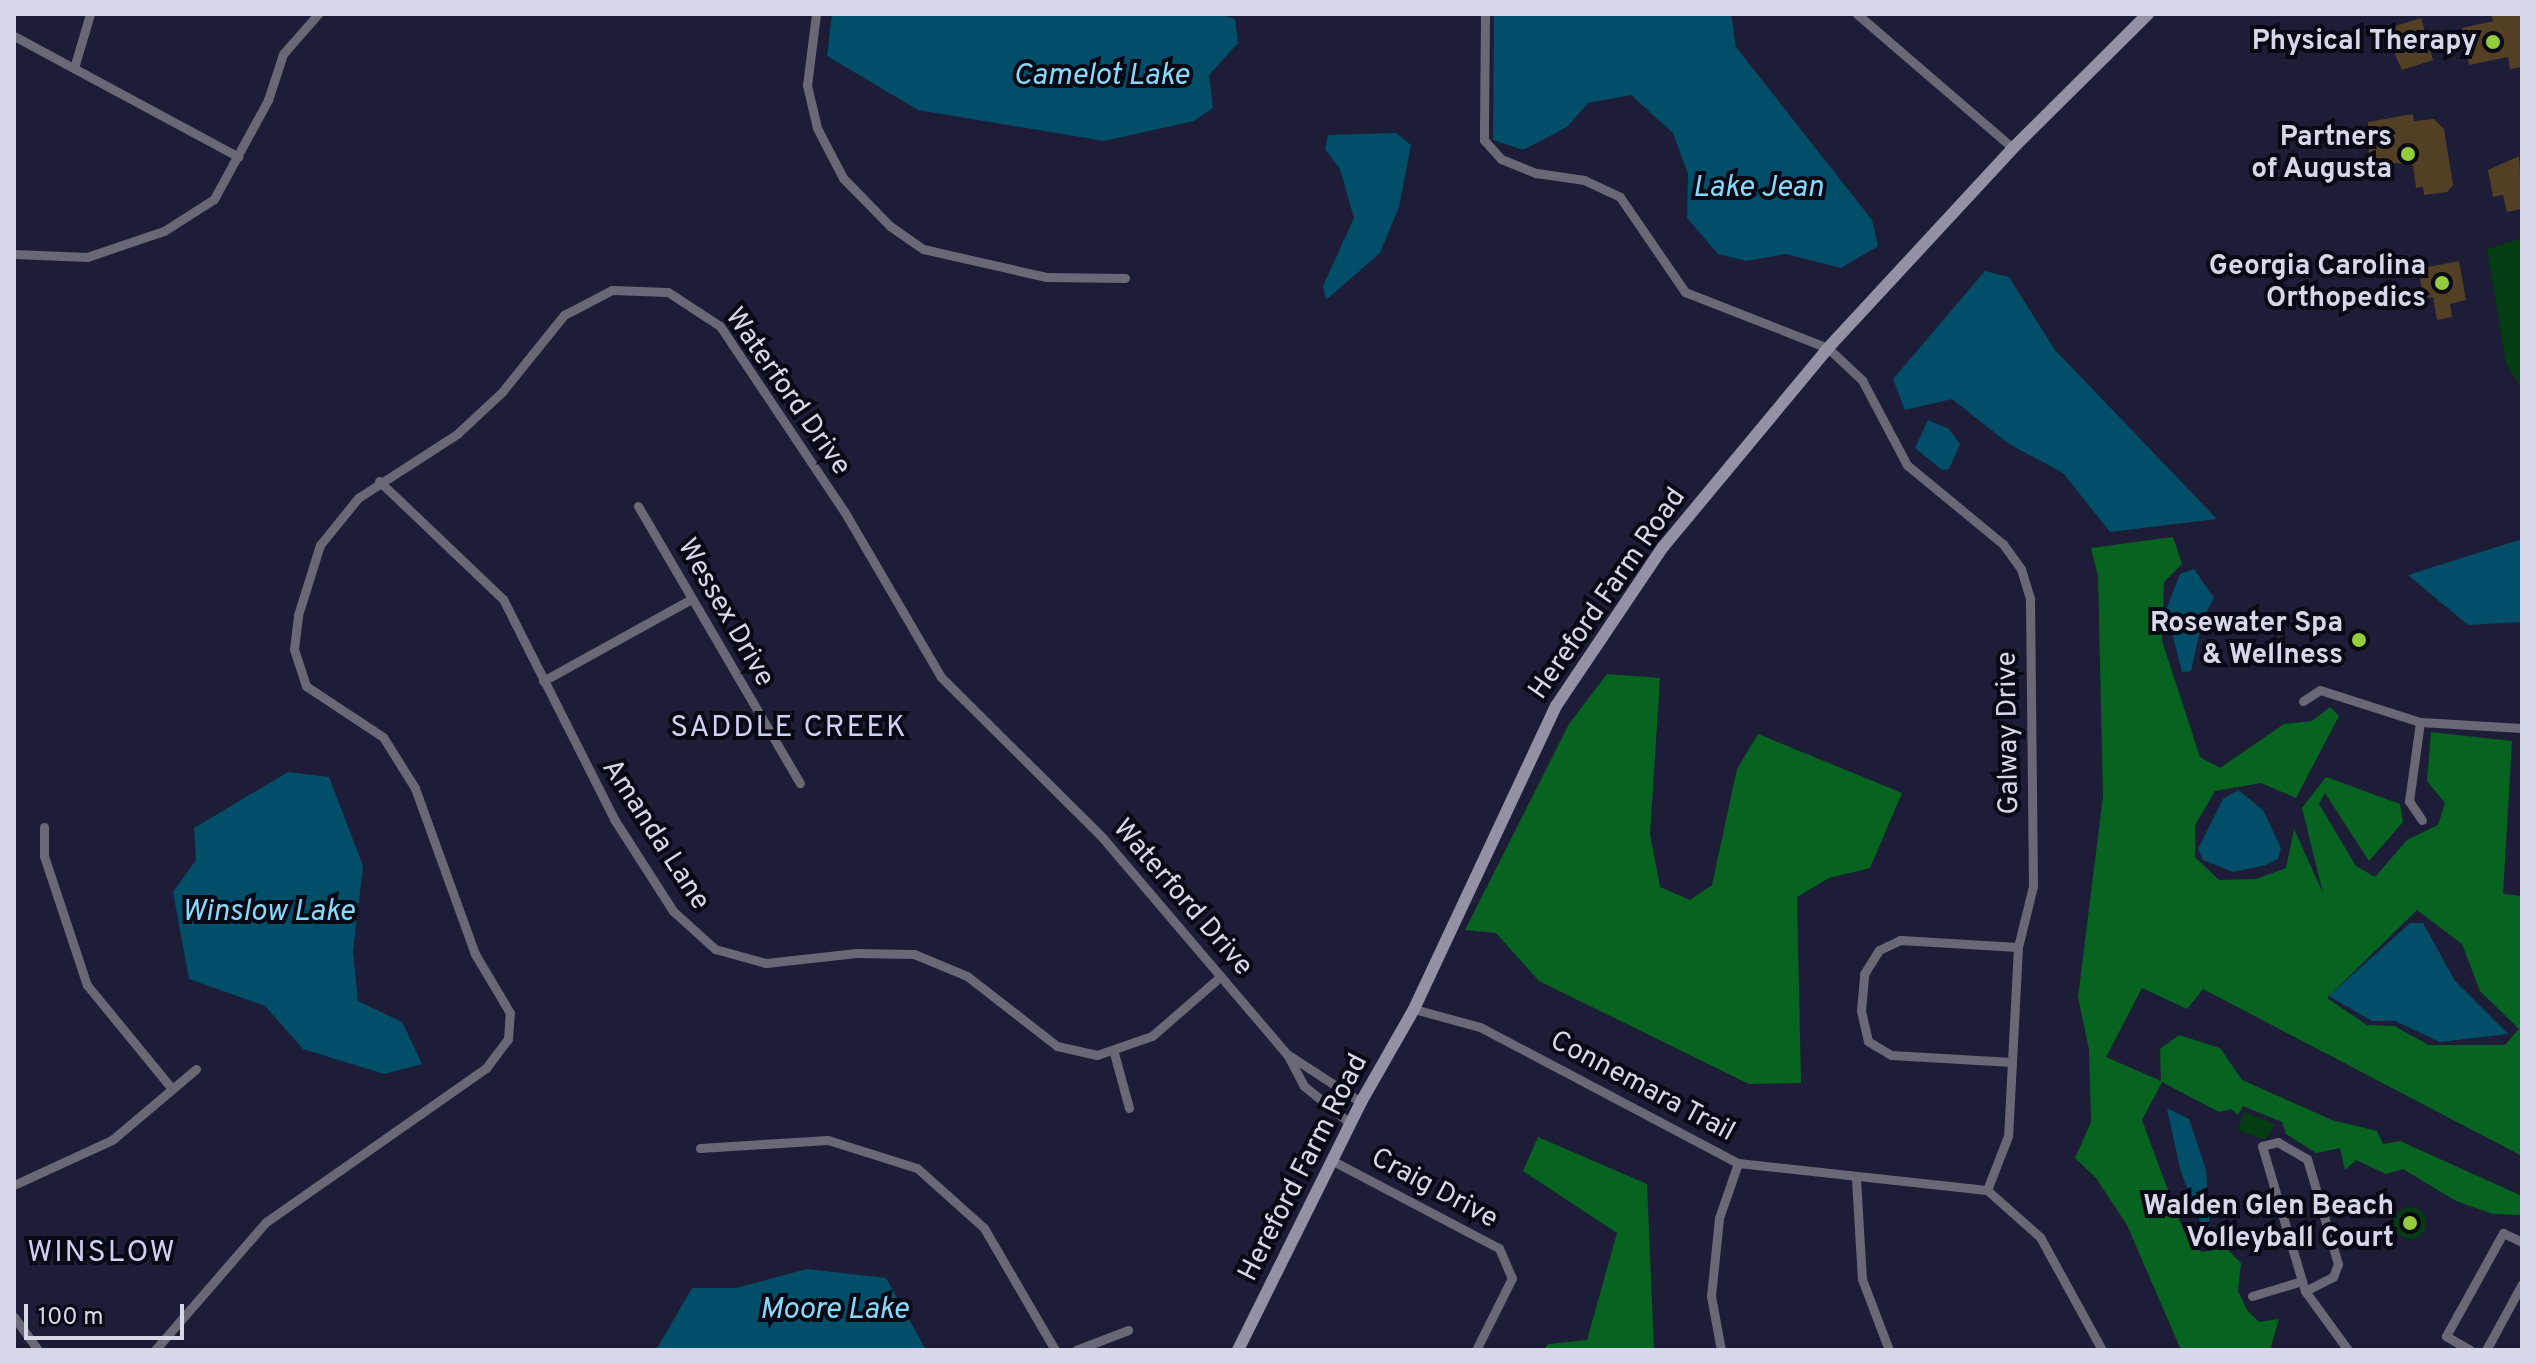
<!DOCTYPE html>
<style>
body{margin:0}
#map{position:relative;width:2536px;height:1364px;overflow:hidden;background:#1d1d37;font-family:Overpass,sans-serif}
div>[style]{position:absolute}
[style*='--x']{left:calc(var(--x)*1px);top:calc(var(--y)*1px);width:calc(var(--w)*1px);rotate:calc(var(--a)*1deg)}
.green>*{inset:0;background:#033d11}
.round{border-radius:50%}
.forest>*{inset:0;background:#066320}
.water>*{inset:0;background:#004e67}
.building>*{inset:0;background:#523f24}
.street>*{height:9px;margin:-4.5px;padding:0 4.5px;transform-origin:4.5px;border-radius:4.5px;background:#6a6876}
.secondary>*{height:12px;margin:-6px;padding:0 6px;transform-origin:6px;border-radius:6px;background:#9491a7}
.dots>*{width:22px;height:22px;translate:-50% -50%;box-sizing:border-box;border:4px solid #080914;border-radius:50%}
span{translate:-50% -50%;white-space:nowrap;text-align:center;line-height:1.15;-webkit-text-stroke:8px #080914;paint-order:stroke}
.poi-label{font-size:28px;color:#d6d8ea;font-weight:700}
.right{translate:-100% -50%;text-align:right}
.street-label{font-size:28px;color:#d6d8ea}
.water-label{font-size:30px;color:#87dafe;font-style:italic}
.neighbourhood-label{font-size:30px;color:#ced1f4;letter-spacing:2px}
.frame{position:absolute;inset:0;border:16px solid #d6d8ea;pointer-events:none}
.scale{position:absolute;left:24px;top:1304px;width:160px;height:36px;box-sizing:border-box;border:4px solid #d6d8ea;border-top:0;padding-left:10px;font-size:24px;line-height:28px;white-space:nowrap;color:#d6d8ea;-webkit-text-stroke:6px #080914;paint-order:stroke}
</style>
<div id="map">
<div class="green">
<i style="clip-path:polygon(2522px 238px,2522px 389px,2506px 363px,2487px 249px)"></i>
<i style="clip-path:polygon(2244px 1112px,2275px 1124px,2265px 1140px,2238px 1130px)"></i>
<i class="round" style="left:2394px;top:1207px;width:32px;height:32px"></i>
</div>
<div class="forest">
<i style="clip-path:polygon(evenodd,2173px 537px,2182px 564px,2164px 582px,2162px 641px,2200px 757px,2220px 768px,2284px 724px,2312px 721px,2330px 707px,2339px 716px,2296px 798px,2261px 783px,2215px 791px,2195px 825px,2195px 857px,2219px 880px,2256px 879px,2286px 868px,2294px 829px,2323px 893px,2302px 808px,2326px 777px,2400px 804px,2403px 822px,2369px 861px,2325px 793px,2319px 804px,2356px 866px,2375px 877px,2407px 840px,2438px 825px,2445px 803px,2427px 781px,2431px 732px,2512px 741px,2503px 894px,2522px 896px,2522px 1156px,2203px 989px,2187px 1009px,2142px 988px,2106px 1057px,2161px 1081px,2160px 1049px,2179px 1035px,2220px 1048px,2242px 1080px,2332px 1120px,2377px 1131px,2383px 1144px,2400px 1141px,2522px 1196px,2522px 1215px,2493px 1214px,2456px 1201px,2403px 1169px,2386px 1174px,2356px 1160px,2345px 1170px,2340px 1148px,2316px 1153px,2286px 1134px,2282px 1122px,2243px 1106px,2238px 1115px,2231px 1109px,2219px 1112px,2162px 1082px,2142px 1120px,2178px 1217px,2188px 1240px,2202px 1252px,2226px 1248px,2241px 1263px,2238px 1291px,2247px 1310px,2259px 1322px,2279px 1319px,2270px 1350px,2181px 1350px,2127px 1225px,2096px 1178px,2075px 1158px,2091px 1122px,2089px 1050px,2078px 997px,2103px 796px,2098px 576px,2091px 548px,2173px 537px,2417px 910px,2462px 944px,2480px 991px,2519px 1029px,2505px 1045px,2429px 1045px,2394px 1026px,2367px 1025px,2327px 998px,2417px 910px)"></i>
<i style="clip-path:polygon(1607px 674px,1660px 678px,1650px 834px,1660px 887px,1690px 900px,1712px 885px,1737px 769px,1758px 734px,1902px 793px,1870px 868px,1829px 878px,1797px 897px,1801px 1083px,1749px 1084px,1539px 981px,1496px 933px,1465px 930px,1569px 724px)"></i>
<i style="clip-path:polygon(1538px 1137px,1647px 1184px,1654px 1350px,1544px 1350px,1548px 1344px,1587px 1340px,1617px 1233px,1523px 1171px)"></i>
</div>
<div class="water">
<i style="clip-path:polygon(832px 14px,1219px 14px,1235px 19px,1238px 43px,1209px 75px,1213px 108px,1194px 121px,1104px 141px,918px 110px,827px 56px)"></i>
<i style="clip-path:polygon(1494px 14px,1731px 14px,1736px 47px,1872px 220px,1878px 246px,1841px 268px,1786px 254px,1746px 261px,1718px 254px,1687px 218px,1688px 174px,1673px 133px,1631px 95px,1588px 103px,1567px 127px,1523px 150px,1493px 140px)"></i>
<i style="clip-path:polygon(1396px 133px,1411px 145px,1399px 207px,1380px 253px,1326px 300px,1323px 286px,1354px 218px,1340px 169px,1325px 149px,1328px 135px)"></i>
<i style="clip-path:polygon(1985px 271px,2009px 277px,2055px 350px,2217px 519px,2110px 532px,2063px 473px,2009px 444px,1952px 399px,1905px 410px,1893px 379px)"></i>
<i style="clip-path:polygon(1928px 420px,1949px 429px,1960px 444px,1949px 469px,1942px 470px,1915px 448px)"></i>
<i style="clip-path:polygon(2522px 539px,2522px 622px,2468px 625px,2408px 575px)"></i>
<i style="clip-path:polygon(2194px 569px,2214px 598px,2202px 621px,2191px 671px,2182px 672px,2166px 610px,2180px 574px)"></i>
<i style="clip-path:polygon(288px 772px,329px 777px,363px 866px,353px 952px,358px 1001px,402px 1022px,422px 1064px,384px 1074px,303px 1049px,265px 1006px,189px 979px,173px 892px,196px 860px,194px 828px)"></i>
<i style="clip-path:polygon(2238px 790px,2263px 810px,2281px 848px,2278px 859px,2266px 865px,2233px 872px,2203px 860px,2198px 849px,2223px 799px)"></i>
<i style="clip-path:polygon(2410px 923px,2423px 923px,2455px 981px,2508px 1034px,2440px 1042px,2395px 1021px,2372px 1021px,2329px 996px)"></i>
<i style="clip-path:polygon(2167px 1108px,2189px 1119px,2206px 1170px,2210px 1230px,2200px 1222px,2180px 1169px)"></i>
<i style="clip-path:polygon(807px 1269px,886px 1278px,926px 1350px,656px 1350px,692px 1288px,736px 1288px)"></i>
</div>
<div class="building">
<i style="clip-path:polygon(2491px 14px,2522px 14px,2521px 67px,2510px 69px,2508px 57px,2469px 65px,2462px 28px,2493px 21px)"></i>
<i style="clip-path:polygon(2421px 18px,2433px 60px,2402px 70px,2390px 43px,2396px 42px,2392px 27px)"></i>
<i style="clip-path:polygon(2413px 114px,2414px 121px,2434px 119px,2444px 129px,2453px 185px,2447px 192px,2424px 195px,2423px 187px,2416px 188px,2413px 165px,2369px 160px,2368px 122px)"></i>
<i style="clip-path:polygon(2519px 156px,2522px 209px,2507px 212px,2503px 195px,2493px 197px,2488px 170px)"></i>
<i style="clip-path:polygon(2459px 261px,2466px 300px,2450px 304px,2452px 317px,2437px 320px,2433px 297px,2424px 299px,2418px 269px)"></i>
</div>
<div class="street">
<i style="--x:816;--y:14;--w:72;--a:97.2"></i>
<i style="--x:807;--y:85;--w:44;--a:76.9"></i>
<i style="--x:817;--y:128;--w:56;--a:62.5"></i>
<i style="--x:843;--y:178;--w:67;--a:45.6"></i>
<i style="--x:890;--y:226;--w:40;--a:34.9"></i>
<i style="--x:923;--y:249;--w:126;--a:12.8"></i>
<i style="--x:1046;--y:277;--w:79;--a:0.7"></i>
<i style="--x:1485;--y:14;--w:126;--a:90.5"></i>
<i style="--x:1484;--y:140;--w:25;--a:48"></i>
<i style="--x:1501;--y:159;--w:38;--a:22"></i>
<i style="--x:1536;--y:173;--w:49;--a:8.3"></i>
<i style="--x:1584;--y:180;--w:40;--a:25"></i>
<i style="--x:1620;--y:197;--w:115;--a:55.6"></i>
<i style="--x:1685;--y:292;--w:154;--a:21.4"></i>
<i style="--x:1828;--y:348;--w:47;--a:43.3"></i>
<i style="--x:1862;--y:380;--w:96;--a:62.1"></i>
<i style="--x:1907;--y:465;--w:124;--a:39.5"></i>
<i style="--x:2003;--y:544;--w:31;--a:54"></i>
<i style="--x:2021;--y:569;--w:31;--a:73"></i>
<i style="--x:2030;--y:599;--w:287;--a:89.4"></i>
<i style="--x:2033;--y:886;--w:63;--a:103.8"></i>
<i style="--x:2018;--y:947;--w:189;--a:93"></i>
<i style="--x:2008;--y:1136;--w:58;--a:111.3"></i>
<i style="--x:1857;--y:14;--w:206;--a:40.7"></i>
<i style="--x:14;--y:36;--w:255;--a:28.3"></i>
<i style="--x:74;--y:68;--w:56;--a:-73.5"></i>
<i style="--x:14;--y:254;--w:73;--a:2.4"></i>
<i style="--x:87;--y:257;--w:81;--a:-18.7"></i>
<i style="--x:164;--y:231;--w:59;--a:-32.6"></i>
<i style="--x:214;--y:199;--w:113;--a:-61.4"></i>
<i style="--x:268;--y:100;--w:48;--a:-71.9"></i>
<i style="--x:283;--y:54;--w:53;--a:-48.8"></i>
<i style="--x:379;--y:481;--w:171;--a:43.6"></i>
<i style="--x:503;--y:599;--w:246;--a:63.2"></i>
<i style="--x:614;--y:819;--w:109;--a:57.3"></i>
<i style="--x:673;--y:911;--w:57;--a:42.1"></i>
<i style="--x:715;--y:949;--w:53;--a:15.4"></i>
<i style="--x:766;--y:963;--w:91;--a:-6.3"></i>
<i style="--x:856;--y:953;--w:58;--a:1"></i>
<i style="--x:914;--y:954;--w:57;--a:22.5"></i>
<i style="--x:967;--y:976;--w:114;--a:37.9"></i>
<i style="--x:1057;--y:1046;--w:41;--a:12.7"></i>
<i style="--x:1097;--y:1055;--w:58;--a:-19.1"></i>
<i style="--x:1152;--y:1036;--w:91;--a:-41"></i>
<i style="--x:638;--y:506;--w:321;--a:59.7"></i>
<i style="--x:543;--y:681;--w:168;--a:-28.9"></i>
<i style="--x:2303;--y:701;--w:20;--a:-33"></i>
<i style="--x:2320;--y:690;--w:105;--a:17.7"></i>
<i style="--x:2420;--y:722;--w:102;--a:3.4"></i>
<i style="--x:2420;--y:722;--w:80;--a:97.9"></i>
<i style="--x:2409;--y:801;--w:23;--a:56"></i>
<i style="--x:44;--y:827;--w:29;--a:90"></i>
<i style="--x:44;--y:856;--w:136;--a:71.6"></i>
<i style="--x:87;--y:985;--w:134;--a:50.7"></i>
<i style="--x:1414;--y:1009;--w:68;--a:15.3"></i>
<i style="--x:1480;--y:1027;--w:292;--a:27.8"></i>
<i style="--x:1738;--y:1163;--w:250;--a:6.2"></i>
<i style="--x:1987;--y:1190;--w:71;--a:41.6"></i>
<i style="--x:2040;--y:1237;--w:129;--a:61.2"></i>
<i style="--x:1114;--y:1053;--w:57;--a:74.7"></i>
<i style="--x:1287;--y:1054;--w:36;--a:62"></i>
<i style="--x:1304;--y:1086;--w:60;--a:39"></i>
<i style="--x:2012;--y:1062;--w:121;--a:-176.7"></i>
<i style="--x:1891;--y:1055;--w:27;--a:-149"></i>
<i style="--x:1868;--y:1041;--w:31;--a:-103"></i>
<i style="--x:1861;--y:1011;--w:37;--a:-85"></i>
<i style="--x:1864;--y:974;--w:28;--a:-58"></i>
<i style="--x:1879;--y:950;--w:23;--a:-25"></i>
<i style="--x:1900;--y:940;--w:118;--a:3.4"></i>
<i style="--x:700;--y:1148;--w:128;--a:-3.6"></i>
<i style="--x:828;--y:1140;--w:93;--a:17.5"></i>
<i style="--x:917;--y:1168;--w:90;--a:41.8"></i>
<i style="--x:984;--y:1228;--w:141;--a:59.8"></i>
<i style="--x:1333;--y:1161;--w:187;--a:27.7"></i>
<i style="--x:1499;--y:1248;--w:33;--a:67"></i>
<i style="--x:1512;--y:1278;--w:80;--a:116.6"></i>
<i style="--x:1856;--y:1179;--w:100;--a:86.6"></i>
<i style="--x:1862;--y:1279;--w:76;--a:69.2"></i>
<i style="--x:14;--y:1185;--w:108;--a:-24.7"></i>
<i style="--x:112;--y:1140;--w:110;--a:-40.2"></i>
<i style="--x:2305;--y:1291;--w:31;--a:-27"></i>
<i style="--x:2333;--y:1277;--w:14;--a:-69"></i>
<i style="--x:2338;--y:1264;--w:109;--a:-106.4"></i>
<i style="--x:2307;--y:1159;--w:34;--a:-150"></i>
<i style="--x:2278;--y:1142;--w:16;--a:166"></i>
<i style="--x:2262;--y:1146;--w:151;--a:73.5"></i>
<i style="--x:2305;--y:1291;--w:73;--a:53.9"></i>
<i style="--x:2252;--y:1296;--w:52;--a:-16.7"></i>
<i style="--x:14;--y:1317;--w:41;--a:54"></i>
<i style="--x:155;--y:1350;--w:169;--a:-49.1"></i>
<i style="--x:266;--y:1222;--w:269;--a:-35"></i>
<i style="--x:486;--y:1068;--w:36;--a:-53"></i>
<i style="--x:508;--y:1039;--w:26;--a:-86"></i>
<i style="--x:510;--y:1013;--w:69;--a:-120.7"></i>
<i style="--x:475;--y:954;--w:177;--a:-109.9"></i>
<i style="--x:415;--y:788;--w:60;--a:-122.1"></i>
<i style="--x:383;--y:737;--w:92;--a:-146.5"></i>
<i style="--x:306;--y:686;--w:39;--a:-108"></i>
<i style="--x:294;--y:649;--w:34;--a:-83"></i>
<i style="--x:298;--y:615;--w:73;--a:-72.6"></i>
<i style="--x:320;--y:545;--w:60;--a:-51"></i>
<i style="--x:358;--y:498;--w:118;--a:-32.9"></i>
<i style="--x:457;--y:434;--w:62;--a:-43"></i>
<i style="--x:502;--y:392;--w:99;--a:-51.2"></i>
<i style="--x:564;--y:315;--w:54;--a:-27.5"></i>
<i style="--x:612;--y:290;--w:56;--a:2"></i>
<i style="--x:668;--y:292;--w:62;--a:33.2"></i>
<i style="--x:720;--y:326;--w:223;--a:56.2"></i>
<i style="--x:844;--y:511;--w:192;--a:59.7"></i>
<i style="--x:941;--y:677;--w:227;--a:44.8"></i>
<i style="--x:1102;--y:837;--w:285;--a:49.6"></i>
<i style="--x:1287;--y:1054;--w:88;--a:33"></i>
<i style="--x:1076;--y:1350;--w:56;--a:-21"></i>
<i style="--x:1721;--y:1350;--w:55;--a:-100.5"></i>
<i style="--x:1711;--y:1296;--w:78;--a:-84.1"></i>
<i style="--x:1719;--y:1218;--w:58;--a:-70.9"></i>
<i style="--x:2470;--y:1350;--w:28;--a:-150"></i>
<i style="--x:2446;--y:1336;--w:118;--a:-61"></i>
<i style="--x:2503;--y:1233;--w:21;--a:25"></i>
<i style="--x:2486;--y:1350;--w:75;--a:-61.4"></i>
</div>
<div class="secondary">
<i style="--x:1238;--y:1350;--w:277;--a:-63.6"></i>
<i style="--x:1361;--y:1102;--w:107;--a:-60.3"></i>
<i style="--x:1414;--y:1009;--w:335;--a:-64.9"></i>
<i style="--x:1556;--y:706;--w:192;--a:-56.1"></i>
<i style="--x:1663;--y:547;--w:259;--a:-50.3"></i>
<i style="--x:1828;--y:348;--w:272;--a:-47.2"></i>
<i style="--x:2013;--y:148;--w:190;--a:-44.8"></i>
</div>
<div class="dots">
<i style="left:2493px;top:42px;background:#94cc3c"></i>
<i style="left:2408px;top:154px;background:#94cc3c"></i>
<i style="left:2442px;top:283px;background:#94cc3c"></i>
<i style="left:2359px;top:640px;background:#94cc3c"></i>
<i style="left:2410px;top:1223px;background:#94cc3c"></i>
</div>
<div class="poi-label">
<span class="right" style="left:2477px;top:42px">Physical Therapy</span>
<span class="right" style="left:2392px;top:154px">Partners<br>of Augusta</span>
<span class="right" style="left:2426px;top:283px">Georgia Carolina<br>Orthopedics</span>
<span class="right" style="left:2343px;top:640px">Rosewater Spa<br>&amp; Wellness</span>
<span class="right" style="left:2394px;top:1223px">Walden Glen Beach<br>Volleyball Court</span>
</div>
<div class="street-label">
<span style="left:787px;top:392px;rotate:55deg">Waterford Drive</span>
<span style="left:1608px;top:594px;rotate:-55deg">Hereford Farm Road</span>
<span style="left:725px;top:613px;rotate:60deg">Wessex Drive</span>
<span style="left:2009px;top:733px;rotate:-91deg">Galway Drive</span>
<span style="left:655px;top:835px;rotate:57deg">Amanda Lane</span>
<span style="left:1182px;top:898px;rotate:49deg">Waterford Drive</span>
<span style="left:1642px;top:1087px;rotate:28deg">Connemara Trail</span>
<span style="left:1304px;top:1168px;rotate:-63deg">Hereford Farm Road</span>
<span style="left:1434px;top:1189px;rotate:28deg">Craig Drive</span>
</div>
<div class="water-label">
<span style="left:1101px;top:77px">Camelot Lake</span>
<span style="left:1758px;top:189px">Lake Jean</span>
<span style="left:268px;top:913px">Winslow Lake</span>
<span style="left:834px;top:1311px">Moore Lake</span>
</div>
<div class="neighbourhood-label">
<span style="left:789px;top:729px">SADDLE CREEK</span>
<span style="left:102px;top:1254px">WINSLOW</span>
</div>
<div class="frame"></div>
<div class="scale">100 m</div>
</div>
